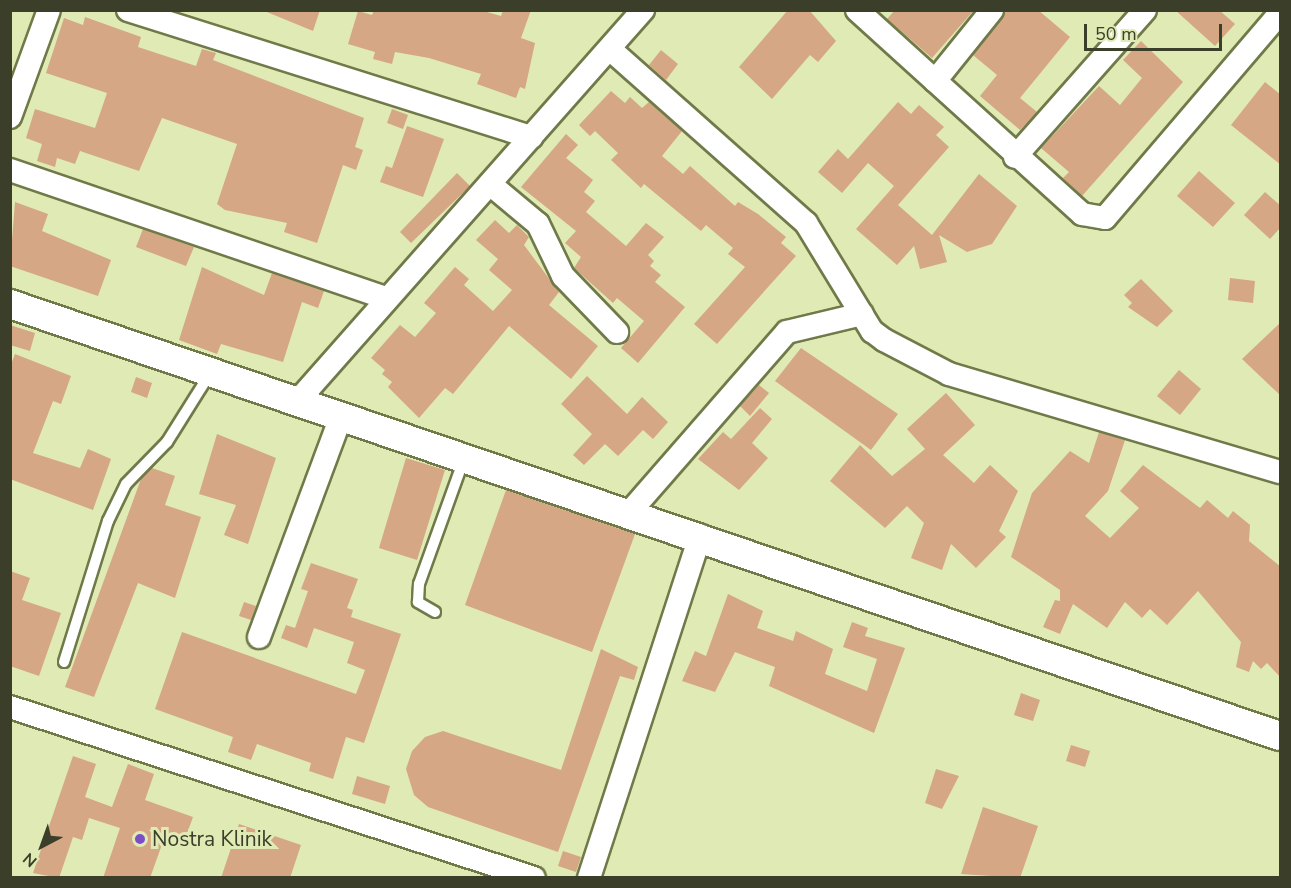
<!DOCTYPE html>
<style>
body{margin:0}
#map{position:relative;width:1291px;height:888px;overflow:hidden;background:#dfeab5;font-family:"Nunito Sans",sans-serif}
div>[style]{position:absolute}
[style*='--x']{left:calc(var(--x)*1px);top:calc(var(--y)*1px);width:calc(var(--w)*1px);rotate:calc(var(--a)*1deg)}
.building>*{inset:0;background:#d5a785}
.roads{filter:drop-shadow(2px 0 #707a49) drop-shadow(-2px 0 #707a49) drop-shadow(0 2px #707a49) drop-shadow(0 -2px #707a49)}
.service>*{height:10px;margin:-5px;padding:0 5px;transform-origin:5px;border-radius:5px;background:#fff}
.minor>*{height:22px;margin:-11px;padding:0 11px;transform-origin:11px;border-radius:11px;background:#fff}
.tertiary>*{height:28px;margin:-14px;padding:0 14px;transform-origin:14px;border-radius:14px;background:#fff}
.dots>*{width:16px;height:16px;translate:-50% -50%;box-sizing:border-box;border:3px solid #dfeab5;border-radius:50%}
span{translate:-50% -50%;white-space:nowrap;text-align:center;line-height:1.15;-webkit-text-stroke:6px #dfeab5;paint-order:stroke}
.poi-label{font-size:21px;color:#3b3f2a}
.left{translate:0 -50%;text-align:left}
.frame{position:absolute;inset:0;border:12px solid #3b3f2a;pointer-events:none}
.north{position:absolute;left:12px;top:816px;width:60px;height:60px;-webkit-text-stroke:4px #dfeab5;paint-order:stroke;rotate:221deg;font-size:16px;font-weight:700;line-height:24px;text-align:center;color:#3b3f2a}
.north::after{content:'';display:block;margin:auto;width:21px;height:27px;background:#3b3f2a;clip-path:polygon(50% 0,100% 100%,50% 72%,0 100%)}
.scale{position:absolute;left:1084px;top:24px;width:138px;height:27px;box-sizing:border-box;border:3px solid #3b3f2a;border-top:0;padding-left:8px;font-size:18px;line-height:21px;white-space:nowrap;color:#3b3f2a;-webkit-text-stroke:4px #dfeab5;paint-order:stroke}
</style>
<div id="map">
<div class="building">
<i style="clip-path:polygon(262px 10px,320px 10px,313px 31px)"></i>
<i style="clip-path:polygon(374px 10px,480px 10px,501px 16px,503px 10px,531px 10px,521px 38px,535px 43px,525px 89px,520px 87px,516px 98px,477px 84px,481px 74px,429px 58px,395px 52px,392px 64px,373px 59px,375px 52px,348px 44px,358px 11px,372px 15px)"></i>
<i style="clip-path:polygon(788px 10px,809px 10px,836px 41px,818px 62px,810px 55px,772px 99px,739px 67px)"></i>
<i style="clip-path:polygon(895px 10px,974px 10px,932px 58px,887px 19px)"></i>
<i style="clip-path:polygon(1005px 10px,1038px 10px,1070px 37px,1020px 98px,1037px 112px,1020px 130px,980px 96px,997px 75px,973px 55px)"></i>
<i style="clip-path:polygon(1175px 10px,1219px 10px,1235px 24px,1215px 46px)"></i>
<i style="clip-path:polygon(85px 17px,141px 37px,138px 47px,196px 66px,202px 49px,216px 53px,213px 60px,364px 118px,355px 147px,363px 150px,356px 170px,343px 165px,317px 243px,284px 232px,287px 223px,225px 210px,217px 204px,237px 144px,162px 118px,139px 171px,80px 151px,75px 164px,57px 158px,55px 167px,37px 161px,42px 144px,26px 138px,35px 109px,95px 128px,107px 93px,46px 73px,64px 18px,83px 25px)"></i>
<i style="clip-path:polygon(1141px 41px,1183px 82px,1082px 196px,1063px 178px,1069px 172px,1041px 148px,1099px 86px,1120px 105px,1142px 78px,1123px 60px)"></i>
<i style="clip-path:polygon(661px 50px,678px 64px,666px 80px,649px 65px)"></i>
<i style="clip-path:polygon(1265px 82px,1281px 95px,1281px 165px,1231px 125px)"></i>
<i style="clip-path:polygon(611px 91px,625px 103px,630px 97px,642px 108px,649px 102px,682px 131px,662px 156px,683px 174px,690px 166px,735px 206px,738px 202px,758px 214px,786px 237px,781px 243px,796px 256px,717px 344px,694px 324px,745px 267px,728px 254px,733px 248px,706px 225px,701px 231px,644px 184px,641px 188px,611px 160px,618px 153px,595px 131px,590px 136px,579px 125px)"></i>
<i style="clip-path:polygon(898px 102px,911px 114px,919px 105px,944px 127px,936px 135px,949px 147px,898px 205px,932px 235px,979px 174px,1017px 206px,992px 244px,967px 252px,939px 235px,947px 262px,920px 269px,914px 246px,897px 265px,856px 229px,894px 186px,868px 163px,842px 193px,818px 172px,838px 149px,848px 159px)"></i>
<i style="clip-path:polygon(392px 109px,408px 115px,403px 129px,387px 123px)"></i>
<i style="clip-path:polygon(407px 126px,444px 139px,423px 197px,380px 182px,386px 166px,392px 168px)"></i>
<i style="clip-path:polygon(566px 134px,578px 145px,566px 158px,593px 180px,584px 192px,595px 201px,586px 212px,626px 246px,646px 223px,664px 237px,648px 255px,654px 261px,650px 266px,661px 275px,655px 282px,685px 307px,638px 363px,621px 348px,644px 321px,617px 298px,613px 303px,574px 268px,581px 257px,565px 243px,576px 231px,521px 187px)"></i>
<i style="clip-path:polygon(1199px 171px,1235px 203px,1213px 227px,1177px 196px)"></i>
<i style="clip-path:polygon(457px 173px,470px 186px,411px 243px,400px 232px)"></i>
<i style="clip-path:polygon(1265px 192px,1281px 206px,1281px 227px,1270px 239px,1244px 215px)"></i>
<i style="clip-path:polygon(15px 202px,48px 214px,42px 231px,111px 260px,98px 296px,10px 266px)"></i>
<i style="clip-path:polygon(495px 220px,509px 233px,517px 225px,529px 237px,524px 245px,559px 292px,549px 305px,598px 346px,571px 379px,509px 326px,453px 394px,445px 388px,419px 418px,388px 387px,392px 382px,382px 374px,385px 370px,371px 358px,400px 325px,415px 337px,436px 313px,424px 303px,455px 267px,469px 279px,464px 285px,493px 311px,512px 290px,489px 270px,498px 259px,476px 240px)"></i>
<i style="clip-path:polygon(143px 229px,194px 247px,186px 266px,136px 247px)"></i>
<i style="clip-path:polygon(202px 267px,264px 295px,272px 273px,324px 291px,318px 308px,302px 302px,283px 362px,221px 344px,217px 354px,179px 340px)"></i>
<i style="clip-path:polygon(1230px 278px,1255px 281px,1253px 303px,1228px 300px)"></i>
<i style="clip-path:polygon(1141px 279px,1173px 311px,1157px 327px,1128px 307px,1132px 303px,1124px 295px)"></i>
<i style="clip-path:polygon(1281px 322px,1281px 396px,1242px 359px)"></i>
<i style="clip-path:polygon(10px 325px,35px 333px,30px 351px,10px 345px)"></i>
<i style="clip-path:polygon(801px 348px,898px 414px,871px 450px,775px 381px)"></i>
<i style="clip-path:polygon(15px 354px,71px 376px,61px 404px,53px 401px,33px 453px,80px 468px,88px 449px,111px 459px,93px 510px,10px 479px,10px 367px)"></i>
<i style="clip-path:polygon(1179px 370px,1201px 389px,1180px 415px,1157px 396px)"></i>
<i style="clip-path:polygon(587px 376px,627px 414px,642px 397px,668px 422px,653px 439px,643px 430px,618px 456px,605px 444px,584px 465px,573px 455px,592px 434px,561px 404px)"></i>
<i style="clip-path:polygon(136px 377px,152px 383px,147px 398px,131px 392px)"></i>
<i style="clip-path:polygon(759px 385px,769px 393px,750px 416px,740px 406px)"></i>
<i style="clip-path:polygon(946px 393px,975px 425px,943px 455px,974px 483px,990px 465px,1018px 491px,999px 531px,1006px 537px,976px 568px,951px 544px,942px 570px,911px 558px,924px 523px,907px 506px,885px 528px,830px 481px,860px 445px,892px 476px,925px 449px,907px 429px)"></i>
<i style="clip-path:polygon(760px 408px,772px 419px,752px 443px,768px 458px,739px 490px,698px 459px,723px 432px,731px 439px)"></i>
<i style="clip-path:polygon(1099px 432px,1125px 440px,1108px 491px,1085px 516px,1110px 538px,1139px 508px,1120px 491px,1143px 465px,1200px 508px,1207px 500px,1228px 518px,1233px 511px,1250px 525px,1249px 541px,1281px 567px,1281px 678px,1267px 663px,1261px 669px,1253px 661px,1249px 672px,1236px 667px,1241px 642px,1198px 591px,1167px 625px,1150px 609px,1142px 618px,1125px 602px,1107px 628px,1073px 604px,1060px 634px,1043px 627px,1055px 600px,1060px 601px,1060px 590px,1011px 557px,1032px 493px,1070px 451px,1089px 463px)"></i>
<i style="clip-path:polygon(217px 434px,276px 458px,248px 544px,224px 535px,236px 505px,199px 494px)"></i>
<i style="clip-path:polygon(406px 458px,445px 470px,417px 560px,379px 548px)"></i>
<i style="clip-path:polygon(152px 468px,175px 476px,165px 505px,201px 517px,175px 598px,138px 583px,94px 697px,65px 687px,141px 479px)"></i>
<i style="clip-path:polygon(506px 490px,635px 534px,592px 652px,465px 605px)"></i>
<i style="clip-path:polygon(311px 563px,358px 579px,347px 608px,353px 610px,351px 617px,401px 634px,364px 743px,346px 737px,333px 779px,309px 771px,311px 763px,257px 744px,251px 760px,228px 752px,233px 737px,155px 709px,182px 632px,356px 694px,365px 670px,347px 663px,354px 642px,314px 628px,307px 648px,281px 638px,286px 625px,295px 628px,308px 591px,301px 589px)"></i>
<i style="clip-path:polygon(10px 571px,30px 578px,22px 600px,61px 613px,39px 676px,10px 666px)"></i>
<i style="clip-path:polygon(728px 594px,763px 611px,757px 628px,793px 641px,796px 631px,833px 649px,825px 674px,867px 691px,877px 659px,843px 647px,852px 622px,868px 628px,865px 636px,905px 648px,874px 733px,769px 686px,775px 667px,735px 652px,715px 692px,682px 681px,695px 651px,706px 656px)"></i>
<i style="clip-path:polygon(244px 602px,256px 606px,251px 620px,239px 616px)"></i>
<i style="clip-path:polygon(601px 649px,638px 667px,634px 680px,620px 676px,558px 852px,428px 807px,414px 795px,406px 769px,412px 751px,425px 737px,443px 731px,561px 770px)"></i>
<i style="clip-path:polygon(1021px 693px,1040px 700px,1033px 721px,1014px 715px)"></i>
<i style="clip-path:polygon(1071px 745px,1090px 751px,1085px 767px,1066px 761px)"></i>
<i style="clip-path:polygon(73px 756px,96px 764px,85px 797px,112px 807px,128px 764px,154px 774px,145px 800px,193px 817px,184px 842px,165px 836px,150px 878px,103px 878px,120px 828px,89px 818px,82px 840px,73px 837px,59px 878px,33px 873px)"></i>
<i style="clip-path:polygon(936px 769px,959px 776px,942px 809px,925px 803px)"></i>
<i style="clip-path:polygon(357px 776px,390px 786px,385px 804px,352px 794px)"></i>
<i style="clip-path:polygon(983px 807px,1038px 826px,1020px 878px,961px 874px)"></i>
<i style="clip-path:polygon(239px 824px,301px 845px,290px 878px,221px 878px)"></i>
<i style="clip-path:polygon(563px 851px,581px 857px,576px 872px,558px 866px)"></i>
</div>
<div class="roads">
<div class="service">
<i style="--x:435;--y:612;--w:20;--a:-150"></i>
<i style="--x:418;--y:602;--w:18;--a:-87"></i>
<i style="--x:419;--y:584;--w:133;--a:-70.2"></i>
<i style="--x:64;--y:662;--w:148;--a:-72.7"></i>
<i style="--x:108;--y:521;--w:41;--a:-64.1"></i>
<i style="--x:126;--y:484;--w:59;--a:-45.7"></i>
<i style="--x:167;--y:442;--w:79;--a:-57.9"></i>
</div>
<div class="minor">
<i style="--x:128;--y:10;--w:423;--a:17.5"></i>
<i style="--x:857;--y:10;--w:304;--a:42.2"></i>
<i style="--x:1082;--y:214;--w:23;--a:10"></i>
<i style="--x:1105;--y:218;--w:270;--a:-49.5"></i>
<i style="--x:611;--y:50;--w:261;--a:41.6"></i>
<i style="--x:806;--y:223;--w:127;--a:58.6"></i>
<i style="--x:872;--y:331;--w:15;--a:37"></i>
<i style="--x:884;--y:340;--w:73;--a:27.6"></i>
<i style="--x:949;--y:374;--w:345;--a:16.5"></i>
<i style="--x:935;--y:81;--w:91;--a:-51.2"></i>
<i style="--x:10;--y:117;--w:114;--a:-70"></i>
<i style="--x:1015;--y:157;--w:196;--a:-48.5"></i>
<i style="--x:10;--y:170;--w:398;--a:18.8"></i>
<i style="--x:490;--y:184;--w:62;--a:39.8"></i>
<i style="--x:538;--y:224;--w:58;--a:64.3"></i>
<i style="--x:563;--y:276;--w:78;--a:46"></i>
<i style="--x:295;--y:404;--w:526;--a:-48.55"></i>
<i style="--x:629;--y:513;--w:240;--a:-48.9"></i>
<i style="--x:787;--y:332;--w:77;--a:-13.5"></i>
<i style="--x:259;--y:637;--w:233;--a:-69.6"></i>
<i style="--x:10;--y:707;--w:551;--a:18.07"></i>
<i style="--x:589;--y:878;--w:360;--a:-72"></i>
</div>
<div class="tertiary">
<i style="--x:10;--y:304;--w:1341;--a:18.79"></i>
</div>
</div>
<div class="dots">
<i style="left:140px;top:839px;background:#7c4dc6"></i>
</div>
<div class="poi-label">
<span class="left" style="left:152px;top:839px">Nostra Klinik</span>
</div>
<div class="frame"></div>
<div class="north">N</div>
<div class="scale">50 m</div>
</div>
